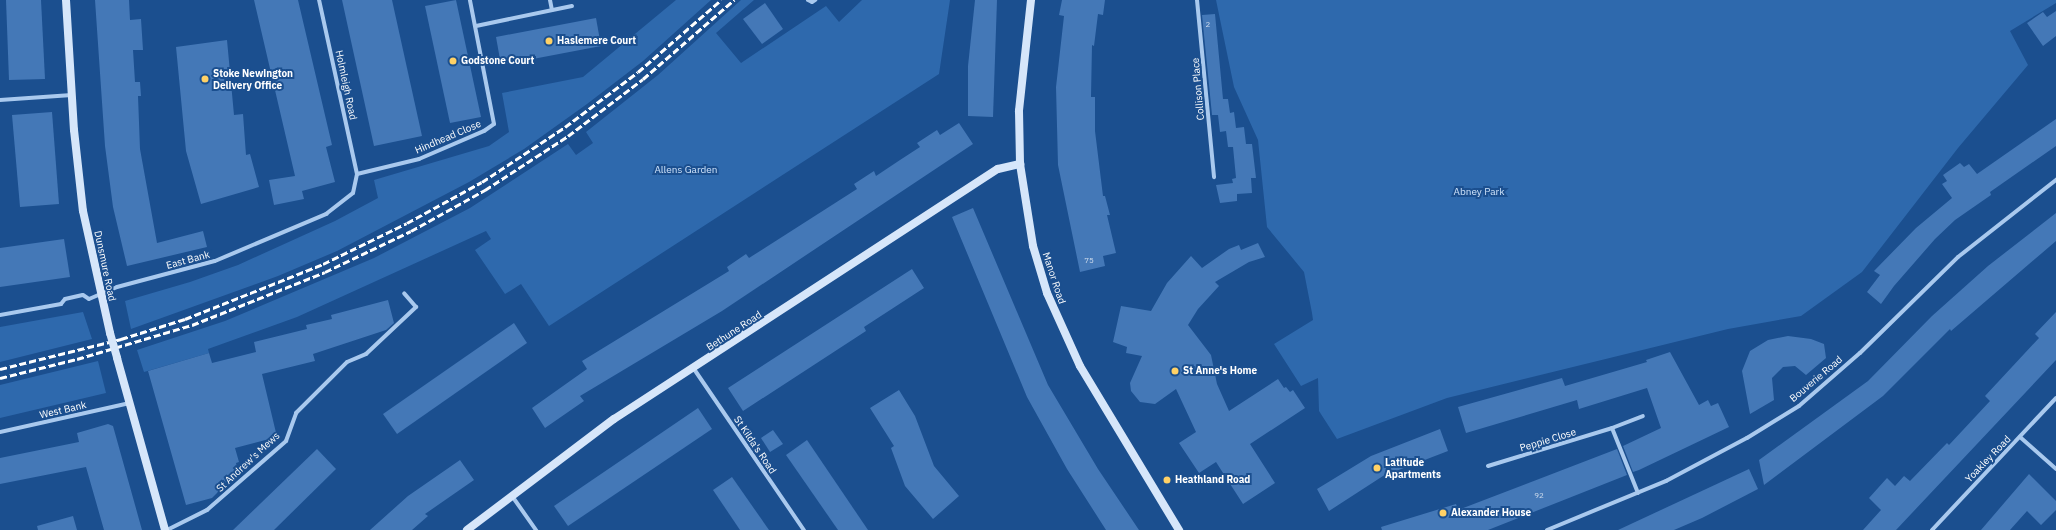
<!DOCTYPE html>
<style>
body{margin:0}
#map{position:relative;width:2056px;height:530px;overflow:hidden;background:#1b4f8f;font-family:"IBM Plex Sans",sans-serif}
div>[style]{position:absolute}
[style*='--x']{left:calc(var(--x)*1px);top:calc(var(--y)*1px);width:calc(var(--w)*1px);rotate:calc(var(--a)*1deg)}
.green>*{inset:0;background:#2e69ad}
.building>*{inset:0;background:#4478b7}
.street>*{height:4px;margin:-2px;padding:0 2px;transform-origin:2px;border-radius:2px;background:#a9c9ee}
.secondary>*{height:8px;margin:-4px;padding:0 4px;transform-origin:4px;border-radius:4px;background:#d6e6fa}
.rail>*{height:3px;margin-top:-1.5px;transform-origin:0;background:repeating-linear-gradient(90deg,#fff 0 7px,transparent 0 10px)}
.secondary-bridge>*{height:8px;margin:-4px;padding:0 4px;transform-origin:4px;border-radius:4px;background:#d6e6fa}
.dots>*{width:11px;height:11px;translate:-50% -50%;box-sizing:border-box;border:2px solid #1b4f8f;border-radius:50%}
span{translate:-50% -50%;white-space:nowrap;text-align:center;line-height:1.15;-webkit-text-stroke:4px #1b4f8f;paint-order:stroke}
.number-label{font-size:8px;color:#d0dded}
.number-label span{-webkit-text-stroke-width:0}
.poi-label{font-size:10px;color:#fff;font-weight:700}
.left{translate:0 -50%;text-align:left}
.street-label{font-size:10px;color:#fff}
.park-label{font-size:10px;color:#cfe3fa}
</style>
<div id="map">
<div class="green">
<i style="clip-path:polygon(676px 0,711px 0,643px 61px,587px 104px,524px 149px,469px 182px,337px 251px,278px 276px,131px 329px,125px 301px,190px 282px,238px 265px,335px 221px,378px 198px,374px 180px,489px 146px,509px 132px,502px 93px,583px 77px)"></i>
<i style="clip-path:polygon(741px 0,754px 0,716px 33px,741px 63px,826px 6px,839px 22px,862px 0,950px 0,939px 74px,549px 326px,521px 284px,505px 294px,475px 250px,491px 239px,486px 231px,297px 317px,208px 349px,209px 353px,144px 372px,137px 350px,225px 321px,374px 258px,470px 208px,568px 144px,576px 155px,593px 143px,586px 132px,658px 75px)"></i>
<i style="clip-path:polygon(1216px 0,2056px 0,2056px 3px,2010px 31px,2028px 65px,1958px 148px,1862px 272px,1801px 316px,1728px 329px,1447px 398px,1337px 439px,1319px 411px,1318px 378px,1301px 386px,1274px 344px,1313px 320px,1312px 313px,1304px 272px,1267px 227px,1258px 140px,1234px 87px)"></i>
<i style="clip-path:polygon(83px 312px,92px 339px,0 362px,0 327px)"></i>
<i style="clip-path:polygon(98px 361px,106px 393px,0 418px,0 385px)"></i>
</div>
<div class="building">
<i style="clip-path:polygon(6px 0,41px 0,45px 79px,9px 80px)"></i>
<i style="clip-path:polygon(95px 0,129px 0,130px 20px,141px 19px,143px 50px,133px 50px,135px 82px,140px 82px,141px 96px,138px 96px,140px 149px,157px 243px,203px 231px,207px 247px,127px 266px,113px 207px,105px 146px)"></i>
<i style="clip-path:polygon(254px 0,298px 0,332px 145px,326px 147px,335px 182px,302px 191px,304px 199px,274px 205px,269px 180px,295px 176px)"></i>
<i style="clip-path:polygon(342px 0,392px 0,422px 136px,374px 146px)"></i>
<i style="clip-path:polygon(456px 0,481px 117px,450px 123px,425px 6px)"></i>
<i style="clip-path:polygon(975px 0,997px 0,993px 117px,968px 116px,968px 66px)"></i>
<i style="clip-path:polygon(1062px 0,1105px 0,1103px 15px,1098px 14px,1094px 46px,1092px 45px,1091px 97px,1095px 97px,1095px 131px,1103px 196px,1105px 196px,1110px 215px,1107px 215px,1116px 253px,1103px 256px,1105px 266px,1080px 272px,1058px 165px,1056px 87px,1064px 16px,1059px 15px)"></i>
<i style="clip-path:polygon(765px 3px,783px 29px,762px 44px,743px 19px)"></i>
<i style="clip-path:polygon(2056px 11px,2056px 36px,2043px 46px,2027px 23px,2043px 12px,2047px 17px)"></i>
<i style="clip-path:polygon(1215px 14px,1223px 99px,1228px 99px,1230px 113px,1234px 112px,1236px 128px,1244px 127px,1246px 144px,1252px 144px,1256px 178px,1251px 178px,1252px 193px,1237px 194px,1237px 201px,1220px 203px,1216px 185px,1233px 183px,1232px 179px,1236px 178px,1233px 147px,1228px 147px,1226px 131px,1220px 132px,1218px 115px,1212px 115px,1202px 15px)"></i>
<i style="clip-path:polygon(596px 18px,601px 46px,501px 65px,496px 37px)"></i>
<i style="clip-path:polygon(227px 40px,234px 115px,243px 114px,246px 155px,250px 154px,259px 187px,201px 204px,186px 151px,176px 47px)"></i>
<i style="clip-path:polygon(52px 112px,59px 204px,20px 207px,12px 115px)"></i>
<i style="clip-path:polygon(2056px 119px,2056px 146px,1990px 192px,1991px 195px,1955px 220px,1935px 239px,1894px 286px,1881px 304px,1867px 292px,1880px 275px,1874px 271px,1916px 228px,1952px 198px,1942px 184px,1947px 181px,1943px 175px,1960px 163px,1964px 167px,1969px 164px,1977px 174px)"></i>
<i style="clip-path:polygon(959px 123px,973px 144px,722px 311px,580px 396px,584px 401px,545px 428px,532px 408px,587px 369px,582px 361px,729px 271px,727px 267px,746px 254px,749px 258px,857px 189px,854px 184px,874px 171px,876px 176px,900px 160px,920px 147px,917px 143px,937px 130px,940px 135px)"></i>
<i style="clip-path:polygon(973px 208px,1048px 385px,1098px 469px,1139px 530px,1106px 530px,1067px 469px,1027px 397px,952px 217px)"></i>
<i style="clip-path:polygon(2056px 213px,2056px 241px,1951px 331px,1950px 329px,1883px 396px,1764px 485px,1759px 460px,1868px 381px,1932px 316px,1988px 266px)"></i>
<i style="clip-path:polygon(64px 239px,70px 277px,0 287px,0 248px)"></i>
<i style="clip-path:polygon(1258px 243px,1265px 257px,1249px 262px,1215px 282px,1219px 286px,1198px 309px,1188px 325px,1211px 355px,1217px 384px,1229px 411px,1278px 379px,1284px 388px,1286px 387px,1290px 392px,1293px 390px,1305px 408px,1250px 444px,1275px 483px,1243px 504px,1216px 462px,1199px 473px,1179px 443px,1196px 432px,1176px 389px,1155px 404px,1140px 402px,1131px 391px,1130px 383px,1142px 356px,1126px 353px,1127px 347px,1113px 342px,1121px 306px,1151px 311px,1167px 283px,1191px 256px,1202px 268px,1229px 249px,1239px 245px,1241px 250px)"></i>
<i style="clip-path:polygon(912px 269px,924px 288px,864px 327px,866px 331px,743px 411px,728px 388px)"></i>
<i style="clip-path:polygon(388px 300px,394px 323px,386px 330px,313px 354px,315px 361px,262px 374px,277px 437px,235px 448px,239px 462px,236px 463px,238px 472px,212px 498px,186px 505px,148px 371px,209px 353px,212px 363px,256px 352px,254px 342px,307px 329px,306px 325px,332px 319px,331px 315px)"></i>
<i style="clip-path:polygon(2056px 312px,2056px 360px,1896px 530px,1863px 530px,1881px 510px,1869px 498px,1887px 478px,1895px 486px,1904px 476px,1910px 481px,1947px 443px,1949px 445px,1990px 401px,1985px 396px,2039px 338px,2035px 334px)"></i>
<i style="clip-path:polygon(514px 323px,527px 343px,397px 434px,383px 414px)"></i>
<i style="clip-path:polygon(1788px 336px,1811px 339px,1824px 344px,1826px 358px,1806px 375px,1795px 366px,1783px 367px,1772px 378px,1774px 400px,1750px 414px,1742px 371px,1750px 351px,1768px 340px)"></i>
<i style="clip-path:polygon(1670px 352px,1699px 405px,1708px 400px,1711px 406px,1718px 403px,1729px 427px,1639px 470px,1633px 472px,1623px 446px,1661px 428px,1647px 388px,1579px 409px,1577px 400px,1466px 433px,1458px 407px,1562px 378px,1565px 386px,1647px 362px,1646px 360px)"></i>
<i style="clip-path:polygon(899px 390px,915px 416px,934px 466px,959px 496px,933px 519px,905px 486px,891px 448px,894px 446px,870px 408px)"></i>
<i style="clip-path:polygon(698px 408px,712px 429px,568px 526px,554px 506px)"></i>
<i style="clip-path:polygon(108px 424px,113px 426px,142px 530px,104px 530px,86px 467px,0 484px,0 458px,79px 442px,77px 433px)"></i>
<i style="clip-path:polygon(1440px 429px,1448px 451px,1383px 476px,1329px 511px,1317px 489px,1371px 456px)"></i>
<i style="clip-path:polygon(773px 430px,783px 444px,770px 452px,761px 438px)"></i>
<i style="clip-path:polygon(807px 440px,868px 530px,838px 530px,786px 455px)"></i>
<i style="clip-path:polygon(317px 449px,336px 469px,274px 530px,233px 530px)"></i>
<i style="clip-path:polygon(1617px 449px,1627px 475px,1488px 530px,1382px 530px,1381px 527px,1456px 504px,1458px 510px)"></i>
<i style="clip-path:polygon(460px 460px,474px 480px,425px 514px,428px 516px,412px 530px,370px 530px,408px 496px)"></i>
<i style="clip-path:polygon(1749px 469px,1758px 489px,1702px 518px,1674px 530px,1618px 530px)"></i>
<i style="clip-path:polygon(2029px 474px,2056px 501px,2056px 510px,2041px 525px,2027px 511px,2010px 530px,1981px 530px)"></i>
<i style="clip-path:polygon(732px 477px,769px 530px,740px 530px,713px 490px)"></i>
<i style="clip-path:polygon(73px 516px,77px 530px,38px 530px,37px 526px)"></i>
</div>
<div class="street">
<i style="--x:550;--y:0;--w:10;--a:79"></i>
<i style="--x:808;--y:0;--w:4;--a:27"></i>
<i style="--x:812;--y:2;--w:4;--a:-34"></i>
<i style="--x:1197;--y:0;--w:178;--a:84.5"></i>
<i style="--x:476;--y:26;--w:98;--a:-11.8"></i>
<i style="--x:0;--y:100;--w:72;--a:-4"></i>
<i style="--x:357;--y:174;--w:64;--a:-13.6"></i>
<i style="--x:419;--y:159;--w:71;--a:-23.3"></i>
<i style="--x:484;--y:131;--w:12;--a:-35"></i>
<i style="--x:494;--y:124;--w:126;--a:-101"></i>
<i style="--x:0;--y:315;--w:62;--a:-10.2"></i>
<i style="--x:61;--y:304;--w:6;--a:-51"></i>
<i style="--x:65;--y:299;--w:18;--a:-13"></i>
<i style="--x:83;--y:295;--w:7;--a:34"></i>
<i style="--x:89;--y:299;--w:30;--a:-23"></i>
<i style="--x:117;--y:287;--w:101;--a:-14.9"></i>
<i style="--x:215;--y:261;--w:121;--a:-22.9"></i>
<i style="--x:326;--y:214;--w:34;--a:-38"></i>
<i style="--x:353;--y:193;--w:19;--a:-78"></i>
<i style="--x:357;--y:174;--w:178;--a:-102.3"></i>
<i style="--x:694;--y:369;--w:195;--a:55.7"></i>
<i style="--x:1612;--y:428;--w:70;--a:68.2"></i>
<i style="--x:0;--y:432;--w:133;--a:-12.6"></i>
<i style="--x:2020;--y:437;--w:48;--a:41.6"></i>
<i style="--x:1488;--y:466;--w:130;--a:-17"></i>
<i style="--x:1612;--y:428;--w:33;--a:-21"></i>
<i style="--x:512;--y:496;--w:42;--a:54.8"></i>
<i style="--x:167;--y:530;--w:45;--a:-26.6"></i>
<i style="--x:207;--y:510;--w:105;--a:-41.1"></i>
<i style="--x:286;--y:441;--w:30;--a:-70"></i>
<i style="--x:296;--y:413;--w:72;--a:-45"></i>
<i style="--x:347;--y:362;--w:21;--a:-23"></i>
<i style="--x:366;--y:354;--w:69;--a:-43.2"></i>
<i style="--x:416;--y:307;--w:18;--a:-131"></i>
<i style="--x:1547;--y:530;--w:129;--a:-22.4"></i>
<i style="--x:1666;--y:481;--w:92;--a:-28"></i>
<i style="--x:1747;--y:438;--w:61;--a:-31.6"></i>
<i style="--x:1799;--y:406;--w:81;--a:-41"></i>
<i style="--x:1860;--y:353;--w:137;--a:-44.4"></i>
<i style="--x:1958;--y:257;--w:125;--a:-38.2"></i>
<i style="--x:1932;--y:530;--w:181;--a:-46.8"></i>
</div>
<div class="secondary">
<i style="--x:66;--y:0;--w:130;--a:86.5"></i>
<i style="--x:74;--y:130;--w:81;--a:83.7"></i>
<i style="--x:83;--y:211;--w:125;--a:77.5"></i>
<i style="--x:1031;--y:0;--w:112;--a:96.2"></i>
<i style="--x:1019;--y:111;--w:53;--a:88.9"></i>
<i style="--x:1020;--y:164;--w:83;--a:81"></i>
<i style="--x:1033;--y:246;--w:49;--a:73.4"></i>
<i style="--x:1047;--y:293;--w:80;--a:65.7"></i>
<i style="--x:1080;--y:366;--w:192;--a:58.9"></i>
<i style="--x:117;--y:358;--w:179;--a:74.4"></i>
<i style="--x:467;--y:530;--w:184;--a:-37.1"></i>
<i style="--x:614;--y:419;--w:458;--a:-33.1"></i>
<i style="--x:998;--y:169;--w:23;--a:-13"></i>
</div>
<div class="rail">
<i style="--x:0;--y:369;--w:125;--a:-13.9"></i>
<i style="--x:121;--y:339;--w:67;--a:-17.4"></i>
<i style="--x:185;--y:319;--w:149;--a:-21.7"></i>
<i style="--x:323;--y:264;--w:93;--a:-26"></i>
<i style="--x:407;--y:223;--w:85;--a:-28.7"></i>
<i style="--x:482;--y:182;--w:100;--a:-33.5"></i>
<i style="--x:565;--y:127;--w:91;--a:-37"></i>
<i style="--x:638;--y:72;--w:110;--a:-40.9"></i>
<i style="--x:0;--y:378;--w:79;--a:-13.9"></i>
<i style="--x:77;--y:359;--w:120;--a:-16.5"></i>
<i style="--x:192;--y:325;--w:143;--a:-21.7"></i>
<i style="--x:325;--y:272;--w:95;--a:-25.5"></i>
<i style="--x:411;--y:231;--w:85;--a:-29"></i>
<i style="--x:485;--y:190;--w:99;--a:-33"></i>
<i style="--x:568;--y:136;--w:94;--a:-37.2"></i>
<i style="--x:643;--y:79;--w:121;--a:-41"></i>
</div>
<div class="secondary-bridge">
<i style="--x:110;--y:333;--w:26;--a:74"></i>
</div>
<div class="dots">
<i style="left:549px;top:41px;background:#ffd166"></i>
<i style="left:453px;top:61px;background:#ffd166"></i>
<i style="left:205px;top:79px;background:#ffd166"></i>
<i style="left:1175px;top:371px;background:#ffd166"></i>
<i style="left:1377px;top:468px;background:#ffd166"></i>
<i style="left:1167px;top:480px;background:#ffd166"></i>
<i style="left:1443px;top:513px;background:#ffd166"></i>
</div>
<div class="number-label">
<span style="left:1208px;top:25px">2</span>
<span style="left:1089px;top:261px">75</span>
<span style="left:1539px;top:496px">92</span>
</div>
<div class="poi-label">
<span class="left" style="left:557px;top:41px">Haslemere Court</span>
<span class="left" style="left:461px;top:61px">Godstone Court</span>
<span class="left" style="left:213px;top:79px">Stoke Newington<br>Delivery Office</span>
<span class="left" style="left:1183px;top:371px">St Anne's Home</span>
<span class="left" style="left:1385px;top:468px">Latitude<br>Apartments</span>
<span class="left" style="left:1175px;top:480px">Heathland Road</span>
<span class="left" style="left:1451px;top:513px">Alexander House</span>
</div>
<div class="street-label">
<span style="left:346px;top:85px;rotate:78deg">Holmleigh Road</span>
<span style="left:1198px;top:89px;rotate:-95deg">Collison Place</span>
<span style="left:448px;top:137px;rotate:-23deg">Hindhead Close</span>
<span style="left:188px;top:260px;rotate:-15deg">East Bank</span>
<span style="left:105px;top:266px;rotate:78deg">Dunsmure Road</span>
<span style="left:1054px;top:278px;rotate:72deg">Manor Road</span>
<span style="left:734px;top:331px;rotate:-33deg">Bethune Road</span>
<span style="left:1816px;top:379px;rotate:-40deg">Bouverie Road</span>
<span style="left:63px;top:410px;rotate:-13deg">West Bank</span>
<span style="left:1548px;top:440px;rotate:-17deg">Peppie Close</span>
<span style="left:755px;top:445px;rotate:56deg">St Kilda's Road</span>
<span style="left:1988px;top:459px;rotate:-46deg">Yoakley Road</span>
<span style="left:248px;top:462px;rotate:-43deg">St Andrew's Mews</span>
</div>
<div class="park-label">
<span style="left:686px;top:170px">Allens Garden</span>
<span style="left:1479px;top:192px">Abney Park</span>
</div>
</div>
